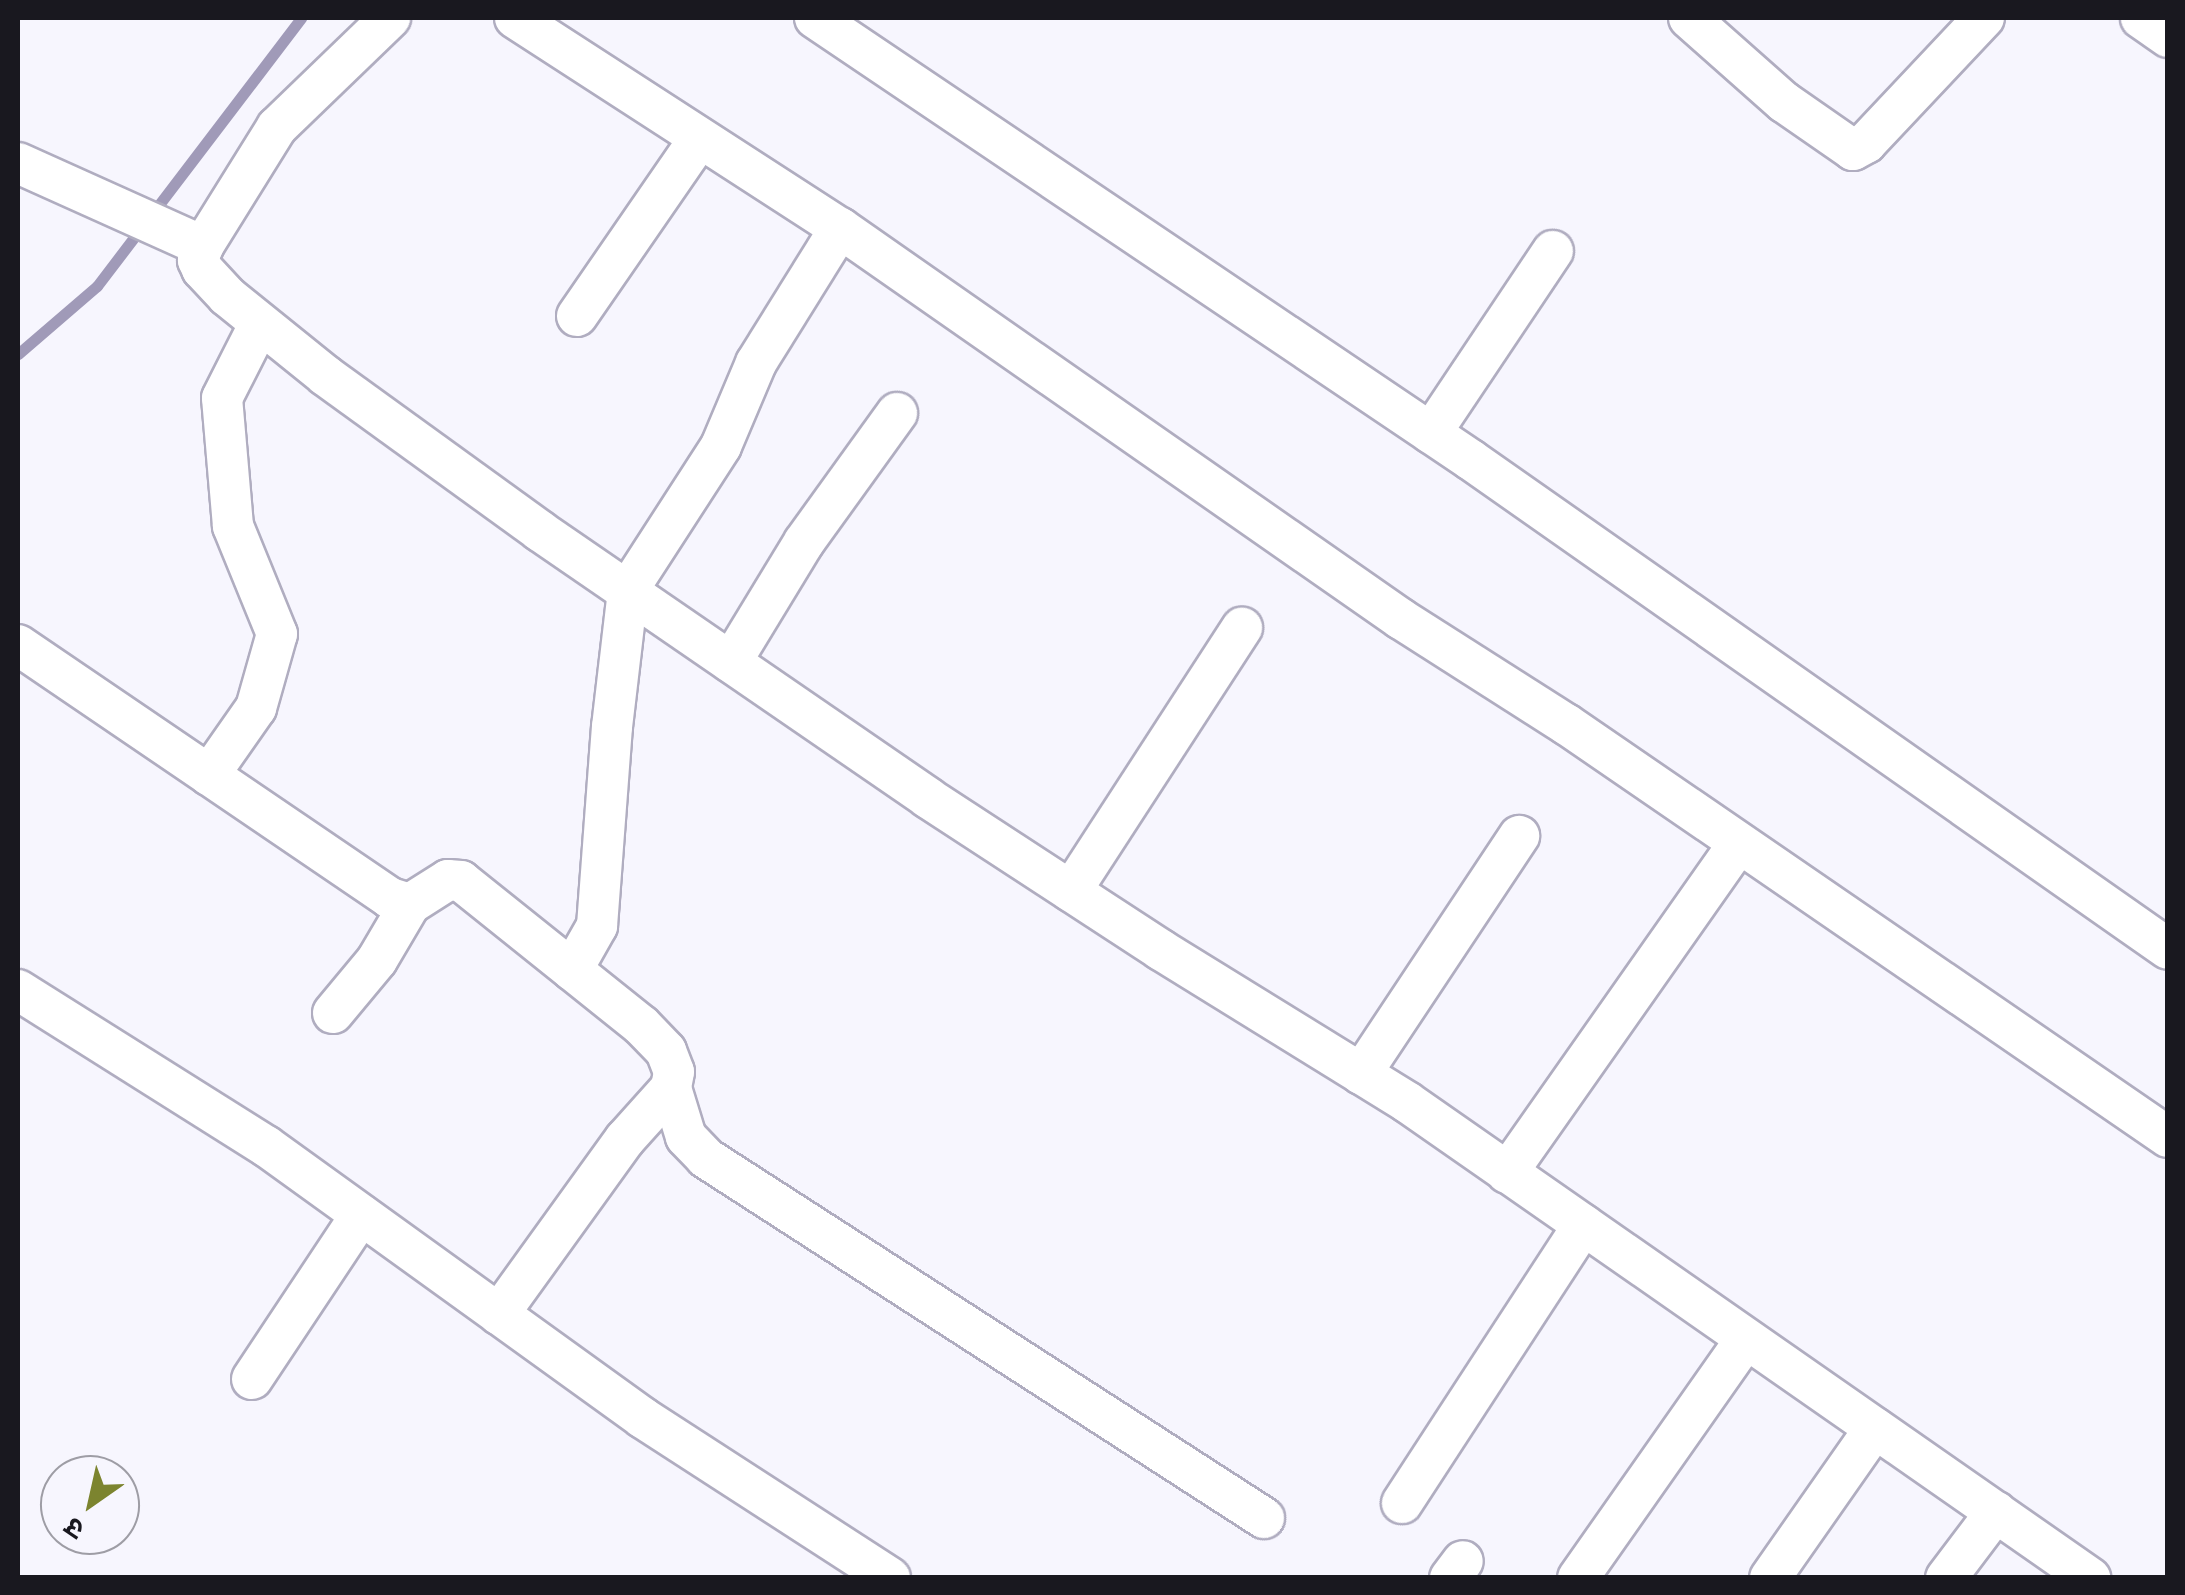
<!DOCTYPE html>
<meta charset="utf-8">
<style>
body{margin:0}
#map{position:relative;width:2185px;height:1595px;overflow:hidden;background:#f7f6fe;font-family:"Libre Baskerville","Noto Sans Devanagari",serif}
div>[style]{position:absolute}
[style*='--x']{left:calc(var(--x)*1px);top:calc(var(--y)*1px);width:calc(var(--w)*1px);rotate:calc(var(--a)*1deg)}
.stream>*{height:11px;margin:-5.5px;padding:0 5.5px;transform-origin:5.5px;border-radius:5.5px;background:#a09ab8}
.roads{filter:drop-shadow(2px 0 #b0adc0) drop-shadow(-2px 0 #b0adc0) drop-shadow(0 2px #b0adc0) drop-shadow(0 -2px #b0adc0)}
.minor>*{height:40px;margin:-20px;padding:0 20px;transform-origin:20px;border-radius:20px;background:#fff}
span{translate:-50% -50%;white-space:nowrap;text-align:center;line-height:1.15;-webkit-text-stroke:8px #f7f6fe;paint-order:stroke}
.frame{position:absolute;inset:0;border:20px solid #19181f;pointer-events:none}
.north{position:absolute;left:40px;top:1455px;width:100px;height:100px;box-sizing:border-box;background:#f7f6fe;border:2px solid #9e9da5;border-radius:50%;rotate:214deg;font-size:28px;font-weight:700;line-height:40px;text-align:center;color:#19181f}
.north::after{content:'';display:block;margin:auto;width:35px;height:45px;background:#7c842f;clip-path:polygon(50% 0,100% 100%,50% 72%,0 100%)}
</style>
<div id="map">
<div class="stream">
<i style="--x:18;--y:354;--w:104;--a:-40.7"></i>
<i style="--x:97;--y:286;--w:337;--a:-52.7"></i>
</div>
<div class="roads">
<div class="minor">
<i style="--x:390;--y:18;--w:157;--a:136"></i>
<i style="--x:277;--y:127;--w:140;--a:121.9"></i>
<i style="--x:203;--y:246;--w:15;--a:110"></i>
<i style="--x:198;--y:260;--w:10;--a:66"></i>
<i style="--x:202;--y:269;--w:37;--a:47"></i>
<i style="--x:227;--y:296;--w:127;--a:38.9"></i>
<i style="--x:326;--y:376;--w:264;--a:35.9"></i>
<i style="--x:540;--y:531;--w:471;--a:34.5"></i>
<i style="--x:928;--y:798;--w:278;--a:33.1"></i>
<i style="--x:1161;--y:950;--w:289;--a:31.7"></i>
<i style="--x:1407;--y:1102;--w:833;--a:34.87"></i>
<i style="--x:515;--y:18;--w:387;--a:32.9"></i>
<i style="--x:840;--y:228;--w:684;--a:34.88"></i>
<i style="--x:1401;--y:619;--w:196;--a:32.5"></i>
<i style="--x:1566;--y:724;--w:730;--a:34.45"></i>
<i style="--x:815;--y:18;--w:791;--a:33.97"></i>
<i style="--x:1471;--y:460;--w:851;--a:35.05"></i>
<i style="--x:1689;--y:18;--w:127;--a:41.5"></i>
<i style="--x:1784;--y:102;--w:84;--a:34.8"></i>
<i style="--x:1853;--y:150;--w:15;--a:-28"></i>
<i style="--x:1866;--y:143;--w:172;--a:-46.7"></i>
<i style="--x:2141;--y:18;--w:33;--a:35"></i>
<i style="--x:18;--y:163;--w:203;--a:24.2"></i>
<i style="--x:577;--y:316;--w:216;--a:-55.4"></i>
<i style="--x:1431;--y:433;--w:219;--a:-56.2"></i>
<i style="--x:18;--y:645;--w:450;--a:34.2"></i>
<i style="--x:390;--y:898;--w:21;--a:17"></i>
<i style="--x:410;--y:904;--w:45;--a:-32.3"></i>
<i style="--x:448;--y:880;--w:13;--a:4"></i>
<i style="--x:461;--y:881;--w:231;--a:38.7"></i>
<i style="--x:641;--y:1025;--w:36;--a:46"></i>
<i style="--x:666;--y:1051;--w:22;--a:69"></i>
<i style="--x:674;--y:1072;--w:16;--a:101"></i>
<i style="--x:671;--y:1088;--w:69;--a:132"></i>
<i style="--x:625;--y:1139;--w:216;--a:125.8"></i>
<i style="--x:731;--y:662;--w:140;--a:-58.7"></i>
<i style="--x:804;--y:542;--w:159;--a:-54.2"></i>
<i style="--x:209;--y:775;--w:82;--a:-55"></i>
<i style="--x:256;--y:708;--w:77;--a:-74.2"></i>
<i style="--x:277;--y:634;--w:117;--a:-112.2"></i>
<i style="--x:233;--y:526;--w:128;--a:-94.9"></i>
<i style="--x:222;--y:398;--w:82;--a:-63.1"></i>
<i style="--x:1071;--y:891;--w:314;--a:-57"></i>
<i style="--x:572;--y:970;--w:51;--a:-60.4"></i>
<i style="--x:597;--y:926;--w:200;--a:-85.7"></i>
<i style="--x:612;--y:727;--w:138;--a:-83.3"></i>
<i style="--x:628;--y:590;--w:171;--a:-57.1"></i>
<i style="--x:721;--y:446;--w:90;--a:-67.1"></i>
<i style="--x:756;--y:363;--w:159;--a:-58.1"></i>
<i style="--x:18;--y:990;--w:293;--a:32.2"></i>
<i style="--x:266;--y:1146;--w:465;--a:35.8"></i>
<i style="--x:643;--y:1418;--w:294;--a:32.9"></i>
<i style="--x:333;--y:1013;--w:69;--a:-50.3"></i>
<i style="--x:377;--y:960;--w:65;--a:-59.5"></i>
<i style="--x:1361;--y:1074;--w:286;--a:-56.4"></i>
<i style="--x:671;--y:1088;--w:51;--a:73"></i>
<i style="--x:686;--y:1137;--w:29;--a:46"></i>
<i style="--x:706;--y:1158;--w:664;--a:32.83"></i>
<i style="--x:1507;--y:1173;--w:403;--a:-54.9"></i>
<i style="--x:252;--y:1379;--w:197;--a:-56.4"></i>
<i style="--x:1402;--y:1503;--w:332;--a:-56.9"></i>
<i style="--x:1450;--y:1578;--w:21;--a:-53"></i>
<i style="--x:1578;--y:1578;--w:292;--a:-54.9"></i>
<i style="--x:1770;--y:1578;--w:183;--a:-55"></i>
<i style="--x:1946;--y:1578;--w:83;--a:-52.9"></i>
</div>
</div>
<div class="frame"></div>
<div class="north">उ</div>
</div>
